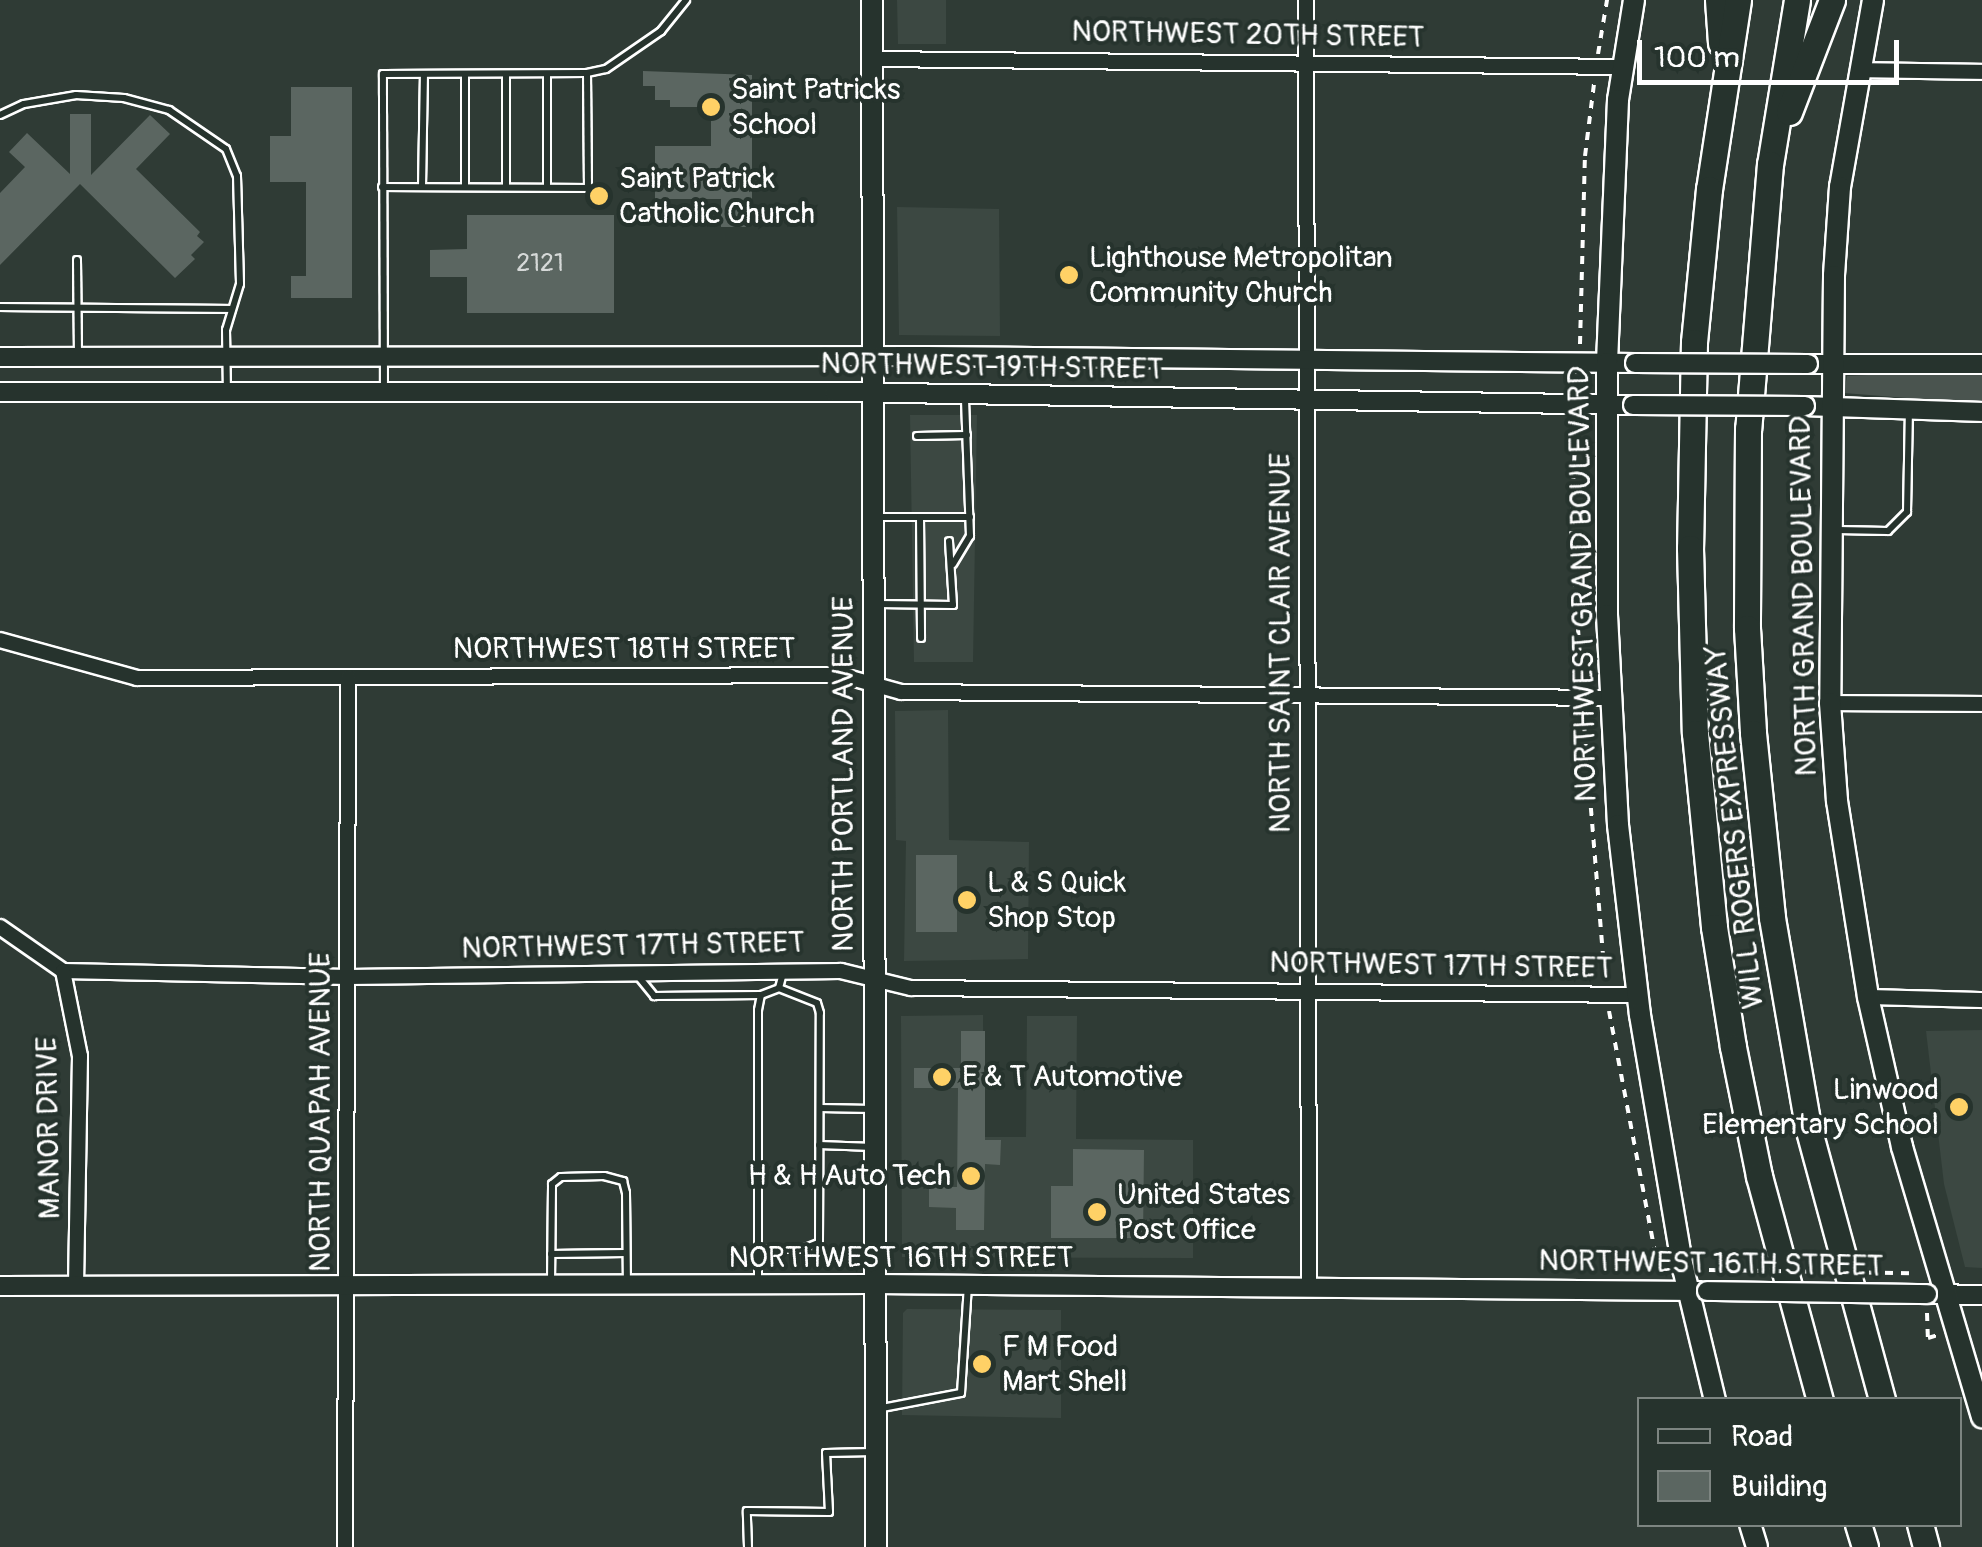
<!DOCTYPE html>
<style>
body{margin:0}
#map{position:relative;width:1982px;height:1547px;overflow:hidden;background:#2f3b35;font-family:Pangolin,sans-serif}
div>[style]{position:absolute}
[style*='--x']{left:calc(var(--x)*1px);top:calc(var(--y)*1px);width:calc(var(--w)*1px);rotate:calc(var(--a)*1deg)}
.built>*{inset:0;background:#3c4842}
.green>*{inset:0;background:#4a544f}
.building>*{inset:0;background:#5b6661}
.path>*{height:4px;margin-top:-2px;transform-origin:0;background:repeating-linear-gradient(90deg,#fff 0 8px,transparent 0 16px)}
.roads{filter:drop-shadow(2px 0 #fff) drop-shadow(-2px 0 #fff) drop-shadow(0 2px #fff) drop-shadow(0 -2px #fff)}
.service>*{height:6px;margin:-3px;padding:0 3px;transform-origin:3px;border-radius:3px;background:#26332d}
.minor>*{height:14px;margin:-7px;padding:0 7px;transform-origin:7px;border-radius:7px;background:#26332d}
.tertiary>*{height:18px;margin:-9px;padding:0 9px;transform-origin:9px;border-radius:9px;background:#26332d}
.secondary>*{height:20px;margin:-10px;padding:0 10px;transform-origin:10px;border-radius:10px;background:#26332d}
.motorway>*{height:25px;margin:-12.5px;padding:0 12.5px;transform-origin:12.5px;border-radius:12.5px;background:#26332d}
.path-bridge>*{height:4px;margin-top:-2px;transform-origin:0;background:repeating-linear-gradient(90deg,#fff 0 8px,transparent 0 16px)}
.bridges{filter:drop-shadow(2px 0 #fff) drop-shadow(-2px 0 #fff) drop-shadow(0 2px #fff) drop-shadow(0 -2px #fff)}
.tertiary-bridge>*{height:18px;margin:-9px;padding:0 9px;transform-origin:9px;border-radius:9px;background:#26332d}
.dots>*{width:28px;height:28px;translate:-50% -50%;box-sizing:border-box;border:5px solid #26332d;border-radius:50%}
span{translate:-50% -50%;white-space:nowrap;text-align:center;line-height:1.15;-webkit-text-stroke:8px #26332d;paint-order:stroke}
.number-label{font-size:25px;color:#d6d9d8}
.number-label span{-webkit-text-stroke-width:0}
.street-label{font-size:30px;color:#fff}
.poi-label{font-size:30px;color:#fff}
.left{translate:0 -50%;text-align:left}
.right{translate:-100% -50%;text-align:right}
.legend{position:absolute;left:1637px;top:1397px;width:325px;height:130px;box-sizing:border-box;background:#26332d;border:2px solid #7d8581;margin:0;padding:12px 18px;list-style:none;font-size:30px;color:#fff}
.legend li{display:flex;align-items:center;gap:20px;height:50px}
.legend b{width:50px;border:2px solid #7d8581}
.scale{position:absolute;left:1637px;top:40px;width:262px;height:45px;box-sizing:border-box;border:5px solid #fff;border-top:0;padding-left:12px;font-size:30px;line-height:35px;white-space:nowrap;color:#fff;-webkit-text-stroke:8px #26332d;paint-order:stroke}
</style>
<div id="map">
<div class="built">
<i style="clip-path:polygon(897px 0,946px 0,946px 44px,898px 44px)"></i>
<i style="clip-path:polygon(897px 207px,999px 209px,1000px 336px,899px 335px)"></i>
<i style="clip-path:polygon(910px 415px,977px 415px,973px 662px,914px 662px)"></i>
<i style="clip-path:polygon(948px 710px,949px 840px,1029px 842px,1028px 959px,904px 961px,906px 841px,896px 840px,895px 711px)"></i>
<i style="clip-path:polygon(983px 1015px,984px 1137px,1026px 1137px,1027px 1016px,1077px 1016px,1076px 1139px,1193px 1140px,1193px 1258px,902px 1257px,901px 1016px)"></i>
<i style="clip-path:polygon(1982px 1030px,1982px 1268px,1965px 1267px,1944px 1184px,1926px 1031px)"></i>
<i style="clip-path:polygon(907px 1309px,1061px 1310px,1061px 1418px,902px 1415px,903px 1313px)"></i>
</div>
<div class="green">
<i style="clip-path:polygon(1932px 372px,1982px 373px,1982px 404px,1844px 393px,1847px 376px)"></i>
</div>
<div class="building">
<i style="clip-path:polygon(643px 71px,752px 75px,752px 209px,746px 209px,746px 227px,721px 227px,721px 199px,655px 199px,655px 146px,711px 146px,711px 107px,670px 107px,670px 100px,655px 100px,655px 86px,643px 86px)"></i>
<i style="clip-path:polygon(291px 87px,352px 87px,352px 298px,291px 298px,291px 276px,306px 276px,306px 182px,270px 182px,270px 136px,291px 136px)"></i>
<i style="clip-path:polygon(70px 114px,91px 114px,91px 175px,150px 115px,170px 134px,136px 169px,200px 232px,197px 236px,204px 242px,191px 255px,195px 259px,175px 278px,80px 184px,0 265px,0 193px,25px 167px,9px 152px,27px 133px,70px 174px)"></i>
<i style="clip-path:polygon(467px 215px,614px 215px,614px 313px,467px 313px,467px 277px,430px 277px,430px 250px,467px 249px)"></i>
<i style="clip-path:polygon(916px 855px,957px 855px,957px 932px,916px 932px)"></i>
<i style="clip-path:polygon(961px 1031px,985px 1031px,985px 1140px,1001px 1140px,1000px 1165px,985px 1164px,984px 1230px,956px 1230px,956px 1208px,929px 1207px,929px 1187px,957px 1187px,958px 1088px,914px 1088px,914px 1068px,961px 1068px)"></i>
<i style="clip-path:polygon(1073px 1149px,1144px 1150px,1143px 1238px,1051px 1238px,1051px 1186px,1073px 1186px)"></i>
</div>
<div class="path">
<i style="--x:1598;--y:54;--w:55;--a:-80.5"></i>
<i style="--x:1580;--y:344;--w:188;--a:-88.5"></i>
<i style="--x:1585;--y:156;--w:73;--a:-82.9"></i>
<i style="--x:1576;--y:423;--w:108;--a:92.7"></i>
<i style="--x:1571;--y:531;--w:152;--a:85.9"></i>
<i style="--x:1583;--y:712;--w:271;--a:85.3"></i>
<i style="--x:1609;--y:1011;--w:266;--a:79.2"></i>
<i style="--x:1927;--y:1313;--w:25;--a:88"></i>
<i style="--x:1928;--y:1338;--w:10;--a:-17"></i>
</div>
<div class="roads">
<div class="service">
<i style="--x:547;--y:74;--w:113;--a:90"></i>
<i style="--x:0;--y:115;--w:26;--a:-25"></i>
<i style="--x:24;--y:104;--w:53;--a:-9.8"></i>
<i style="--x:76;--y:95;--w:48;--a:3.6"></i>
<i style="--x:124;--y:98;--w:47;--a:14.9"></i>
<i style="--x:169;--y:110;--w:69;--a:34.4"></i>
<i style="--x:226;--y:149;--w:29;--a:68"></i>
<i style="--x:237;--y:176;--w:108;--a:88.4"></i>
<i style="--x:240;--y:284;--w:48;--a:106.9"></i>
<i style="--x:226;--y:330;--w:61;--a:89.1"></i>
<i style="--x:382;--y:187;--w:206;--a:0.3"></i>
<i style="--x:588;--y:188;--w:115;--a:-90.5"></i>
<i style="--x:422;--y:187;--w:112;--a:-89"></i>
<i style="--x:465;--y:187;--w:112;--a:-90"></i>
<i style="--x:506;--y:187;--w:113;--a:-90"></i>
<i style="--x:77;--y:260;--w:94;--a:89.4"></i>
<i style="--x:0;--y:307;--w:232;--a:0.5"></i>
<i style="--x:384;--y:391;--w:317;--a:-90.2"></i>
<i style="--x:383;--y:74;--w:204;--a:-0.3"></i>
<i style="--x:587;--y:73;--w:19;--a:-12"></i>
<i style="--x:606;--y:69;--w:67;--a:-34.6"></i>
<i style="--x:661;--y:31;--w:40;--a:-51"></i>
<i style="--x:917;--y:436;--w:50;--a:-1.1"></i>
<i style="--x:877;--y:517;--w:93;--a:0"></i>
<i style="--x:920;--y:517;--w:121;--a:89.5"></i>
<i style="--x:1837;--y:530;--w:51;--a:1.1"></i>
<i style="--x:1888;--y:531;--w:27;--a:-45"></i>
<i style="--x:1907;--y:512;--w:100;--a:-88.9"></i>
<i style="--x:953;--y:564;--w:33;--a:-59"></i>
<i style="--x:970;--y:536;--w:139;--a:-92.1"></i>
<i style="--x:878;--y:604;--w:75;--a:0.8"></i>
<i style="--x:953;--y:605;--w:64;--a:-93.6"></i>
<i style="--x:638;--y:976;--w:26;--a:51"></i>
<i style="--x:654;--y:996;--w:107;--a:-0.5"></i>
<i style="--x:820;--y:1108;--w:53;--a:1.1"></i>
<i style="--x:819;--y:1145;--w:54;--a:2.1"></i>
<i style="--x:758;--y:1249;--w:45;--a:0"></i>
<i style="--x:803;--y:1249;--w:17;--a:-21"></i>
<i style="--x:819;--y:1243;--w:230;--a:-89.8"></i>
<i style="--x:820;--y:1013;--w:10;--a:-107"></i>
<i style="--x:817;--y:1003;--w:41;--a:-158.5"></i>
<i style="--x:551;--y:1254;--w:75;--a:-0.8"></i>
<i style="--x:551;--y:1282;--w:98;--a:-89.4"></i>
<i style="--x:552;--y:1184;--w:11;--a:-38"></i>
<i style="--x:561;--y:1177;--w:43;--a:-1.3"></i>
<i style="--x:604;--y:1176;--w:20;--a:15"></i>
<i style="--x:623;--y:1181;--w:12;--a:76"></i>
<i style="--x:626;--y:1193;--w:91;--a:89.4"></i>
<i style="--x:758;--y:1282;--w:272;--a:-90"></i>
<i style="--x:758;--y:1010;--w:15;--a:-79"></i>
<i style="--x:761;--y:995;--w:19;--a:-21"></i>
<i style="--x:779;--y:988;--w:16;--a:-75"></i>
<i style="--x:882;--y:1408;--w:80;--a:-10.8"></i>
<i style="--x:961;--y:1393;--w:107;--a:-86.3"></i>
<i style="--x:748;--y:1547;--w:36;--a:-92"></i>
<i style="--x:747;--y:1511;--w:82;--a:0.7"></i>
<i style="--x:829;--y:1512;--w:59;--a:-92.9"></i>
<i style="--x:826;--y:1453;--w:47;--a:-1.2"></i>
</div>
<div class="minor">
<i style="--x:1306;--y:0;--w:1287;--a:89.87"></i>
<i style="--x:873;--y:59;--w:751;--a:0.61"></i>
<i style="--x:1858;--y:70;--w:124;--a:0.9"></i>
<i style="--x:0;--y:640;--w:142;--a:15.5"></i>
<i style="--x:137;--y:678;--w:703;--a:-0.24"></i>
<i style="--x:840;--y:675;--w:63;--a:15.6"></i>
<i style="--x:901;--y:692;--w:710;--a:0.48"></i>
<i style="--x:1830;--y:703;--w:152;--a:0.4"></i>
<i style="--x:0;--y:927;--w:77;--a:34.9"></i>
<i style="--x:63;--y:971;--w:285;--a:1.2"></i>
<i style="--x:348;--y:977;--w:493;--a:-0.7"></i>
<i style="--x:841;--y:971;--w:72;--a:13.7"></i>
<i style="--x:911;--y:988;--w:727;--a:0.55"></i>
<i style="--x:63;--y:971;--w:87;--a:78.7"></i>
<i style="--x:80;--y:1056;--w:230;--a:91"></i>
<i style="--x:1868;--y:997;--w:114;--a:1.5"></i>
<i style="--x:345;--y:1547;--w:870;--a:-89.8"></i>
</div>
<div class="tertiary">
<i style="--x:0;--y:357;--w:926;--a:-0.06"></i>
<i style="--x:926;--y:356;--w:709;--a:0.57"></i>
<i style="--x:1808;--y:364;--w:174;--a:0"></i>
<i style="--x:0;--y:392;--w:834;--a:0"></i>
<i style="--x:834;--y:392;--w:799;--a:0.93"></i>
<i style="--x:1805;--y:406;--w:177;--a:1.9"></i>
<i style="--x:0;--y:1286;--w:875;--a:-0.13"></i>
<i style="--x:875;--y:1284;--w:824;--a:0.49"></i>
<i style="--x:1933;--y:1294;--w:49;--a:1.2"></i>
</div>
<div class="secondary">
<i style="--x:872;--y:0;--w:1547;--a:89.85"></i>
<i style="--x:1634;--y:0;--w:101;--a:99.1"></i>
<i style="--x:1618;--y:100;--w:263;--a:92.4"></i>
<i style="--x:1607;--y:363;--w:252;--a:90"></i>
<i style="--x:1607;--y:615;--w:210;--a:87"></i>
<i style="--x:1618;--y:825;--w:191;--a:83.4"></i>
<i style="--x:1640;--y:1015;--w:257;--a:80.4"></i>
<i style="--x:1683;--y:1268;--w:136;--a:76.4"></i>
<i style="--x:1873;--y:0;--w:190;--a:100"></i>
<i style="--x:1840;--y:187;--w:89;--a:93.9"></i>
<i style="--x:1834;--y:276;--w:427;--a:90.5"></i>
<i style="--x:1830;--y:703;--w:98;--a:85.9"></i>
<i style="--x:1837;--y:801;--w:198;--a:81"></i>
<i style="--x:1868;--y:997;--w:154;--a:77.2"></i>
<i style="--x:1902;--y:1147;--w:282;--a:73.5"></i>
<i style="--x:1750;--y:1524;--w:24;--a:73"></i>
</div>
<div class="motorway">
<i style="--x:1718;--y:0;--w:43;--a:86"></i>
<i style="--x:1738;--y:0;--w:191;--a:98.7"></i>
<i style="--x:1709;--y:189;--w:154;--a:95.6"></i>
<i style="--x:1694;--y:342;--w:206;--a:91.1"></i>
<i style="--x:1690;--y:548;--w:185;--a:88.5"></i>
<i style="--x:1695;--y:733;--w:195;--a:84.4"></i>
<i style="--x:1714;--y:927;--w:121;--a:81"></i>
<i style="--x:1733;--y:1047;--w:132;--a:78.6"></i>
<i style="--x:1759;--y:1176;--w:232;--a:74.8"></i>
<i style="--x:1797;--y:0;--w:166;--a:99.3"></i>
<i style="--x:1770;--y:164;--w:266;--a:94.7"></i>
<i style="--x:1748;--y:429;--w:199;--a:90.3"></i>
<i style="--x:1747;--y:628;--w:105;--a:86.7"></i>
<i style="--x:1753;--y:733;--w:186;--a:84.1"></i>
<i style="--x:1772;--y:918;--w:212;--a:80.2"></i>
<i style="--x:1808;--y:1127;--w:283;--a:74.8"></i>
<i style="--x:1789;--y:112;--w:120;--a:-69"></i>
<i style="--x:1858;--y:1524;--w:24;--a:73"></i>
<i style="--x:1920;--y:1524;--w:24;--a:75"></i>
</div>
</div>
<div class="path-bridge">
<i style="--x:1709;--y:1270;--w:202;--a:0.9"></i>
</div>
<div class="bridges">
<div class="tertiary-bridge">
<i style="--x:1635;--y:363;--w:173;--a:0.3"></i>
<i style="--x:1633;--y:405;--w:172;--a:0.3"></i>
<i style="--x:1707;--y:1291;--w:220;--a:0.8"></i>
</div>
</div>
<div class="dots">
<i style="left:711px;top:107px;background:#ffd166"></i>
<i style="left:599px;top:196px;background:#ffd166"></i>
<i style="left:1069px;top:275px;background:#ffd166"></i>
<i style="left:967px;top:900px;background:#ffd166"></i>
<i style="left:942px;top:1077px;background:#ffd166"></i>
<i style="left:1959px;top:1107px;background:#ffd166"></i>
<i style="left:971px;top:1176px;background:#ffd166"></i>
<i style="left:1097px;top:1212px;background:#ffd166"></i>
<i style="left:982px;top:1364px;background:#ffd166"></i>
</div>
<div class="number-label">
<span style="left:540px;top:264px">2121</span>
</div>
<div class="street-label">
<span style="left:1248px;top:35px;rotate:1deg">NORTHWEST 20TH STREET</span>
<span style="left:992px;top:367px;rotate:1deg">NORTHWEST 19TH STREET</span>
<span style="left:1583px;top:584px;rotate:-91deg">NORTHWEST GRAND BOULEVARD</span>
<span style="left:1804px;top:596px;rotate:-91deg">NORTH GRAND BOULEVARD</span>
<span style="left:1281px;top:643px;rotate:-90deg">NORTH SAINT CLAIR AVENUE</span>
<span style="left:624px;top:649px">NORTHWEST 18TH STREET</span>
<span style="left:844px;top:774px;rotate:-90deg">NORTH PORTLAND AVENUE</span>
<span style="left:1735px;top:827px;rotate:-96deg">WILL ROGERS EXPRESSWAY</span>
<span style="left:633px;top:946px;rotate:-1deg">NORTHWEST 17TH STREET</span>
<span style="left:1441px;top:966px;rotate:1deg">NORTHWEST 17TH STREET</span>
<span style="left:321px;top:1112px;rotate:-90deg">NORTH QUAPAH AVENUE</span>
<span style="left:49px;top:1128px;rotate:-91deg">MANOR DRIVE</span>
<span style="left:901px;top:1258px">NORTHWEST 16TH STREET</span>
<span style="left:1711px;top:1264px;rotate:1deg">NORTHWEST 16TH STREET</span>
</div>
<div class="poi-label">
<span class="left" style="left:731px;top:107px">Saint Patricks<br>School</span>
<span class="left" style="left:619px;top:196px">Saint Patrick<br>Catholic Church</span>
<span class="left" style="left:1089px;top:275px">Lighthouse Metropolitan<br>Community Church</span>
<span class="left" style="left:987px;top:900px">L &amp; S Quick<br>Shop Stop</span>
<span class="left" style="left:962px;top:1077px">E &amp; T Automotive</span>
<span class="right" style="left:1939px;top:1107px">Linwood<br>Elementary School</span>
<span class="right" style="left:951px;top:1176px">H &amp; H Auto Tech</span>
<span class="left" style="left:1117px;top:1212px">United States<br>Post Office</span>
<span class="left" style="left:1002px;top:1364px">F M Food<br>Mart Shell</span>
</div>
<ul class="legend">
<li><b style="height:12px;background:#26332d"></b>Road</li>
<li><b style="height:28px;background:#5b6661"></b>Building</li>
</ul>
<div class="scale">100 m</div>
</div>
